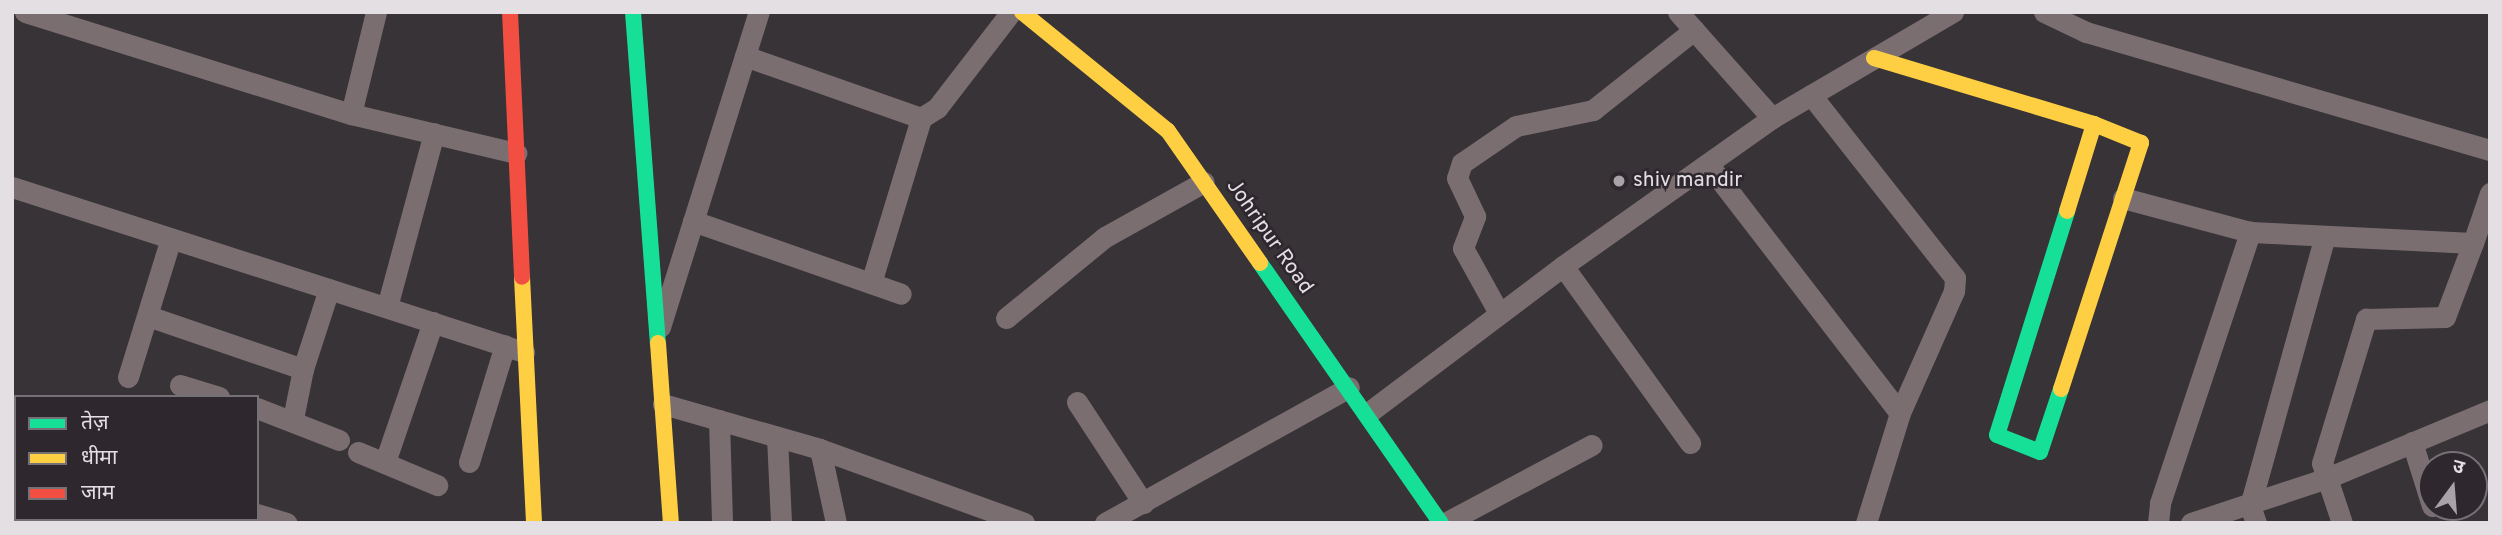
<!DOCTYPE html>
<meta charset="utf-8">
<style>
body{margin:0}
#map{position:relative;width:2502px;height:535px;overflow:hidden;background:#373337;font-family:Overpass,"Noto Sans Devanagari",sans-serif}
div>[style]{position:absolute}
[style*='--x']{left:calc(var(--x)*1px);top:calc(var(--y)*1px);width:calc(var(--w)*1px);rotate:calc(var(--a)*1deg)}
.street>*{height:21px;margin:-10.5px;padding:0 10.5px;transform-origin:10.5px;border-radius:10.5px;background:#7b6e71}
.fast>*{height:16px;margin:-8px;padding:0 8px;transform-origin:8px;border-radius:8px;background:#16e098}
.slow>*{height:16px;margin:-8px;padding:0 8px;transform-origin:8px;border-radius:8px;background:#ffcf43}
.jam>*{height:16px;margin:-8px;padding:0 8px;transform-origin:8px;border-radius:8px;background:#f24e42}
.dots>*{width:19px;height:19px;translate:-50% -50%;box-sizing:border-box;border:4px solid #2e272e;border-radius:50%}
span{translate:-50% -50%;white-space:nowrap;text-align:center;line-height:1.15;-webkit-text-stroke:5px #2e272e;paint-order:stroke}
.poi-label{font-size:21px;color:#e3dfe3}
.left{translate:0 -50%;text-align:left}
.street-label{font-size:21px;color:#e3dfe3}
.frame{position:absolute;inset:0;border:14px solid #e3dfe3;pointer-events:none}
.legend{position:absolute;left:14px;top:395px;width:245px;height:126px;box-sizing:border-box;background:#2e272e;border:2px solid #767176;margin:0;padding:9px 12px;list-style:none;font-size:21px;color:#e3dfe3}
.legend li{display:flex;align-items:center;gap:14px;height:35px}
.legend b{width:35px;border:2px solid #767176}
.north{position:absolute;left:2418px;top:451px;width:70px;height:70px;box-sizing:border-box;background:#2e272e;border:2px solid #767176;border-radius:50%;rotate:16deg;font-size:19px;font-weight:700;line-height:28px;text-align:center;color:#e3dfe3}
.north::after{content:'';display:block;margin:auto;width:24px;height:32px;background:#a7a3a7;clip-path:polygon(50% 0,100% 100%,50% 72%,0 100%)}
</style>
<div id="map">
<div class="street">
<i style="--x:25;--y:12;--w:342;--a:17.4"></i>
<i style="--x:351;--y:114;--w:170;--a:13.3"></i>
<i style="--x:1678;--y:12;--w:142;--a:48.4"></i>
<i style="--x:2044;--y:12;--w:47;--a:25.5"></i>
<i style="--x:2086;--y:32;--w:421;--a:16.3"></i>
<i style="--x:745;--y:56;--w:187;--a:19.4"></i>
<i style="--x:921;--y:118;--w:19;--a:-32"></i>
<i style="--x:937;--y:108;--w:121;--a:-52.4"></i>
<i style="--x:1811;--y:95;--w:233;--a:51.8"></i>
<i style="--x:1955;--y:278;--w:13;--a:94"></i>
<i style="--x:1954;--y:291;--w:133;--a:113.9"></i>
<i style="--x:1900;--y:413;--w:115;--a:107.2"></i>
<i style="--x:351;--y:114;--w:105;--a:-76.2"></i>
<i style="--x:1708;--y:164;--w:314;--a:52.4"></i>
<i style="--x:12;--y:187;--w:538;--a:17.86"></i>
<i style="--x:2123;--y:198;--w:131;--a:15"></i>
<i style="--x:2250;--y:232;--w:223;--a:2.8"></i>
<i style="--x:2473;--y:243;--w:53;--a:-71.2"></i>
<i style="--x:693;--y:221;--w:220;--a:19.3"></i>
<i style="--x:1563;--y:266;--w:218;--a:54.3"></i>
<i style="--x:871;--y:283;--w:172;--a:-73.1"></i>
<i style="--x:387;--y:307;--w:180;--a:-74.9"></i>
<i style="--x:1499;--y:313;--w:74;--a:-119"></i>
<i style="--x:1463;--y:248;--w:34;--a:-69"></i>
<i style="--x:1475;--y:216;--w:42;--a:-115.3"></i>
<i style="--x:1457;--y:178;--w:16;--a:-72"></i>
<i style="--x:1462;--y:163;--w:65;--a:-34.4"></i>
<i style="--x:1516;--y:126;--w:79;--a:-11.7"></i>
<i style="--x:1593;--y:110;--w:129;--a:-38.4"></i>
<i style="--x:148;--y:316;--w:164;--a:18.9"></i>
<i style="--x:1006;--y:318;--w:128;--a:-39.3"></i>
<i style="--x:1105;--y:237;--w:113;--a:-29.1"></i>
<i style="--x:660;--y:327;--w:330;--a:-72.6"></i>
<i style="--x:128;--y:377;--w:145;--a:-72.8"></i>
<i style="--x:180;--y:385;--w:41;--a:17.1"></i>
<i style="--x:1077;--y:402;--w:121;--a:56.8"></i>
<i style="--x:663;--y:404;--w:163;--a:16"></i>
<i style="--x:820;--y:449;--w:217;--a:19.9"></i>
<i style="--x:257;--y:408;--w:88;--a:21.3"></i>
<i style="--x:1368;--y:413;--w:244;--a:-37"></i>
<i style="--x:1563;--y:266;--w:256;--a:-35.3"></i>
<i style="--x:1772;--y:118;--w:210;--a:-30.4"></i>
<i style="--x:293;--y:419;--w:51;--a:-78.7"></i>
<i style="--x:303;--y:369;--w:84;--a:-72"></i>
<i style="--x:719;--y:420;--w:103;--a:88.3"></i>
<i style="--x:777;--y:437;--w:86;--a:87.3"></i>
<i style="--x:12;--y:438;--w:4;--a:14"></i>
<i style="--x:2412;--y:442;--w:67;--a:72.6"></i>
<i style="--x:820;--y:449;--w:76;--a:77.8"></i>
<i style="--x:358;--y:452;--w:86;--a:22.7"></i>
<i style="--x:385;--y:462;--w:148;--a:-71.1"></i>
<i style="--x:469;--y:462;--w:122;--a:-72.9"></i>
<i style="--x:257;--y:514;--w:31;--a:17"></i>
<i style="--x:43;--y:523;--w:4;--a:-76"></i>
<i style="--x:105;--y:523;--w:4;--a:-76"></i>
<i style="--x:169;--y:523;--w:4;--a:-76"></i>
<i style="--x:1105;--y:523;--w:279;--a:-29.1"></i>
<i style="--x:1445;--y:523;--w:166;--a:-28"></i>
<i style="--x:2158;--y:523;--w:20;--a:-84"></i>
<i style="--x:2160;--y:503;--w:286;--a:-71.6"></i>
<i style="--x:2191;--y:523;--w:143;--a:-18.3"></i>
<i style="--x:2327;--y:478;--w:177;--a:-22.6"></i>
<i style="--x:2256;--y:523;--w:18;--a:-109"></i>
<i style="--x:2250;--y:506;--w:280;--a:-74.5"></i>
<i style="--x:2342;--y:523;--w:63;--a:-108.4"></i>
<i style="--x:2322;--y:463;--w:151;--a:-73"></i>
<i style="--x:2366;--y:319;--w:79;--a:-1.5"></i>
<i style="--x:2445;--y:317;--w:79;--a:-69.3"></i>
</div>
<div class="fast">
<i style="--x:633;--y:12;--w:332;--a:85.7"></i>
<i style="--x:1260;--y:263;--w:317;--a:55.2"></i>
<i style="--x:2061;--y:389;--w:66;--a:108.4"></i>
<i style="--x:2040;--y:452;--w:46;--a:-158.4"></i>
<i style="--x:1997;--y:435;--w:235;--a:-72.6"></i>
</div>
<div class="slow">
<i style="--x:1022;--y:12;--w:188;--a:39.2"></i>
<i style="--x:1168;--y:131;--w:161;--a:55.1"></i>
<i style="--x:1874;--y:58;--w:230;--a:16.7"></i>
<i style="--x:2094;--y:124;--w:91;--a:107.2"></i>
<i style="--x:522;--y:277;--w:246;--a:87.2"></i>
<i style="--x:658;--y:343;--w:180;--a:85.9"></i>
<i style="--x:2061;--y:389;--w:259;--a:-72"></i>
<i style="--x:2141;--y:143;--w:51;--a:-158"></i>
</div>
<div class="jam">
<i style="--x:510;--y:12;--w:265;--a:87.4"></i>
</div>
<div class="dots">
<i style="left:1619px;top:181px;background:#a7a3a7"></i>
</div>
<div class="poi-label">
<span class="left" style="left:1633px;top:181px">shiv mandir</span>
</div>
<div class="street-label">
<span style="left:1269px;top:237px;rotate:55deg">Johripur Road</span>
</div>
<div class="frame"></div>
<ul class="legend">
<li><b style="height:9px;background:#16e098"></b>तेज़</li>
<li><b style="height:9px;background:#ffcf43"></b>धीमा</li>
<li><b style="height:9px;background:#f24e42"></b>जाम</li>
</ul>
<div class="north">उ</div>
</div>
